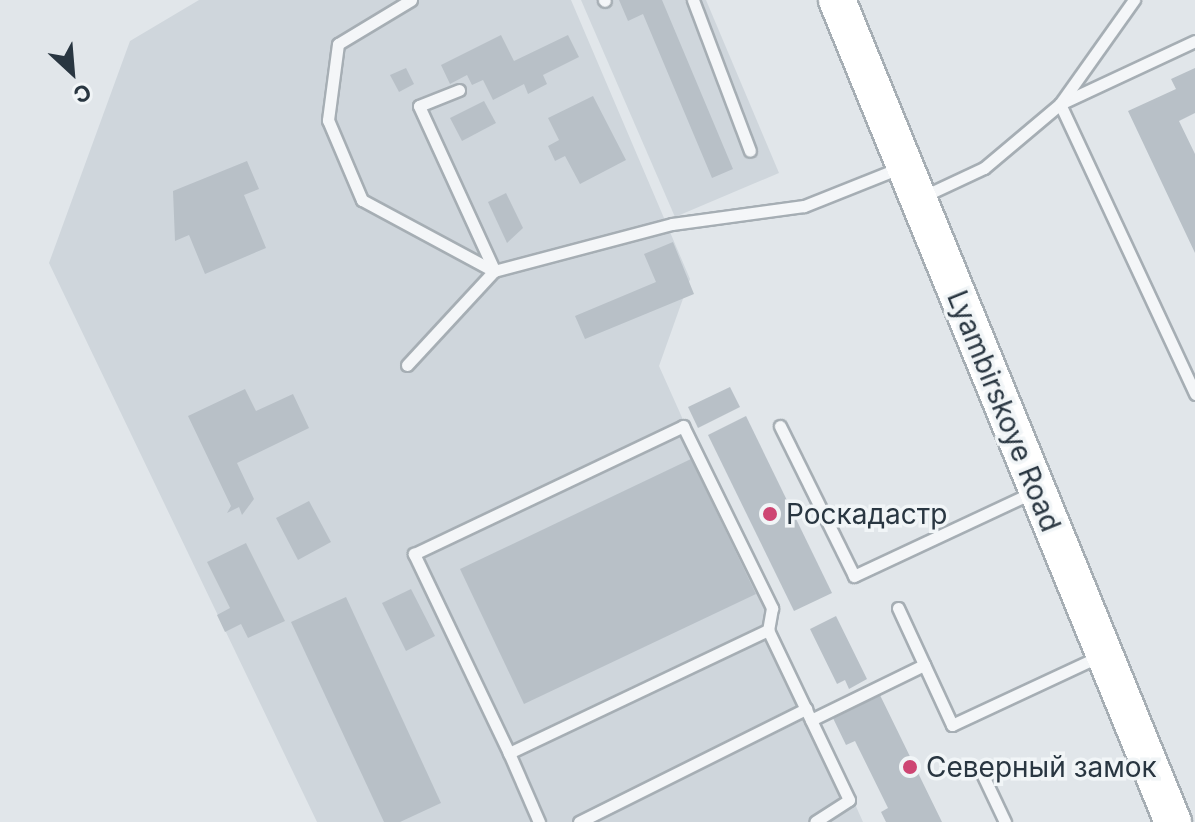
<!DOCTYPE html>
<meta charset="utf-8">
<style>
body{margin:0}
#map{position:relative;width:1195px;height:822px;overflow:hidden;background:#e1e6ea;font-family:Inter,sans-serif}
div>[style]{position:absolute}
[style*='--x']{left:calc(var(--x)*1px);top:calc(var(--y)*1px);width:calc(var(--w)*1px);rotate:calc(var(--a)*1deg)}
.built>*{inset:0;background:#cfd6dc}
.building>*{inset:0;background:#b8c0c7}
.roads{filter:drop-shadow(2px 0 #a6aeb4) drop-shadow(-2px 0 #a6aeb4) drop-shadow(0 2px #a6aeb4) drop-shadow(0 -2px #a6aeb4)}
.service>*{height:11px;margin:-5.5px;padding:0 5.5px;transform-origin:5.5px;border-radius:5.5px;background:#f4f6f8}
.primary>*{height:36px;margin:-18px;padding:0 18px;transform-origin:18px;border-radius:18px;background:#fff}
.dots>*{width:22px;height:22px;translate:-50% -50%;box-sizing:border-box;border:4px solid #f1f5f7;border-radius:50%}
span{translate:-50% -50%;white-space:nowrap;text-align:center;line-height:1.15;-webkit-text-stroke:7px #f1f5f7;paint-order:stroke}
.street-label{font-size:28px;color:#293641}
.poi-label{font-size:28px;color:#293641}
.left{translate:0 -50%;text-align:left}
.north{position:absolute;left:32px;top:32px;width:80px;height:80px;-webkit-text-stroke:6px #f1f5f7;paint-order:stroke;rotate:154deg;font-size:22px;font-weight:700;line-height:32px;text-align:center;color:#293641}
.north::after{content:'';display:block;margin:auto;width:28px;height:36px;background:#293641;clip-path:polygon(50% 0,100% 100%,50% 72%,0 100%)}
</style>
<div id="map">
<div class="built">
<i style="clip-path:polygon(199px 0,571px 0,690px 279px,659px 366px,863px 822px,317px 822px,49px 263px,130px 41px)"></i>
<i style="clip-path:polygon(581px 0,706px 0,779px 173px,675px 217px)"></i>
</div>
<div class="building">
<i style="clip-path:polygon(619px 0,662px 0,733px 169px,712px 178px,643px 14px,628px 21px)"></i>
<i style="clip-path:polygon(501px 35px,514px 61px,568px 35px,579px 57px,543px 75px,547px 84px,528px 94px,524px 84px,493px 100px,483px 80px,472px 85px,467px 75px,450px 84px,441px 65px)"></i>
<i style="clip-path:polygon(406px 68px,414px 84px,399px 92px,390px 75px)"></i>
<i style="clip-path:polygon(1195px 68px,1195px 113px,1179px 121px,1195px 154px,1195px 253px,1128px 111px,1176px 89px,1171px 79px)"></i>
<i style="clip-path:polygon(593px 96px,626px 160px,580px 184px,565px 156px,555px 161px,548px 146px,559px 140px,548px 118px)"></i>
<i style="clip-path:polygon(484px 101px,496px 123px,462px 141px,450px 118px)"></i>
<i style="clip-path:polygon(247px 161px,259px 189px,244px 195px,266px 248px,205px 274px,189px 235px,175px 241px,173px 191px)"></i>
<i style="clip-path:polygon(506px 193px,523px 228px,507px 243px,488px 202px)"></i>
<i style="clip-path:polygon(673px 242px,694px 294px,585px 339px,575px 316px,656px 282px,644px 254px)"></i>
<i style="clip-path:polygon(730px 387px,740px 407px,698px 428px,688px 407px)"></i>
<i style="clip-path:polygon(245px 389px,256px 411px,293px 394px,309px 428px,237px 463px,254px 499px,242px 515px,239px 507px,227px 513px,231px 506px,188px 416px)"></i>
<i style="clip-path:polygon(746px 416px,832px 593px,794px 611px,708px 435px)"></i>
<i style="clip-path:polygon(691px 459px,756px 594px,524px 704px,460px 569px)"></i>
<i style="clip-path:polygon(309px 501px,331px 542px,298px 560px,276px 518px)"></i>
<i style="clip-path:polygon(246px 543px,285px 621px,248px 638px,241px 624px,225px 632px,217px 615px,230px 608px,207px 562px)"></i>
<i style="clip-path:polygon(411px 589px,435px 636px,406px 651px,382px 603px)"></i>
<i style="clip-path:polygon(346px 597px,441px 803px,400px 822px,384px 822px,291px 622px)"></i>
<i style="clip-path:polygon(836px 616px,867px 679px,849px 689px,845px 680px,837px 684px,810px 629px)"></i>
<i style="clip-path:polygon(878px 691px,942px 822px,886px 822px,881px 812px,888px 808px,855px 741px,846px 745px,831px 714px)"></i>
</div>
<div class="roads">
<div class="service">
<i style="--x:411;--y:0;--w:85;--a:148.9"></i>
<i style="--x:338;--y:44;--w:77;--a:97.5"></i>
<i style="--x:328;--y:120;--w:87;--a:67"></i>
<i style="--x:362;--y:200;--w:150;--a:28.3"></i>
<i style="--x:604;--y:0;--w:1;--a:45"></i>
<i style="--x:693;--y:0;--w:161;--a:69.3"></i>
<i style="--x:1195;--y:41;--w:149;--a:155"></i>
<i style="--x:1060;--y:104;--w:320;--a:65"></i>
<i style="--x:459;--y:90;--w:43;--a:158.2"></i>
<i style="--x:419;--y:106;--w:180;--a:65.4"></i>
<i style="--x:924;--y:196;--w:66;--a:-25"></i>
<i style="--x:984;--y:168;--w:99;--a:-40.1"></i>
<i style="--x:1060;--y:104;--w:128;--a:-54.6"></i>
<i style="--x:407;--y:365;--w:128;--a:-47.2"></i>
<i style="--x:494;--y:271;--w:184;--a:-14.8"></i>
<i style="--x:672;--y:224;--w:133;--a:-7.8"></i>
<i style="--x:804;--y:206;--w:105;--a:-21.7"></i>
<i style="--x:780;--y:426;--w:167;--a:63.7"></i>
<i style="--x:854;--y:576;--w:198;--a:-25.1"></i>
<i style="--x:898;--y:608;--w:129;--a:65.2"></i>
<i style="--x:952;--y:725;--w:163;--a:-25"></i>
<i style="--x:811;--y:720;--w:126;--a:-26"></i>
<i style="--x:509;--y:753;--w:221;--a:-115.5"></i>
<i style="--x:414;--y:554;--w:298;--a:-25.4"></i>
<i style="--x:683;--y:426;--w:203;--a:63.9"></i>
<i style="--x:772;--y:608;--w:22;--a:100"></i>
<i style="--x:980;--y:769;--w:59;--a:64.7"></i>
<i style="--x:539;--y:822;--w:75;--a:-113.5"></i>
<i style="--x:509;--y:753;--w:287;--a:-25.4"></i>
<i style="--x:768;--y:630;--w:188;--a:64.5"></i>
<i style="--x:849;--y:800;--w:40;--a:147.1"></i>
<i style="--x:579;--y:822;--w:254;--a:-26.5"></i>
</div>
<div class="primary">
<i style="--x:837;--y:0;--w:888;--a:67.77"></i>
</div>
</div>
<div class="dots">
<i style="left:770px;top:514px;background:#ce4673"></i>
<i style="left:910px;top:767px;background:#ce4673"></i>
</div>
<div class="street-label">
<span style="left:1004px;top:411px;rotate:68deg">Lyambirskoye Road</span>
</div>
<div class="poi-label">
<span class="left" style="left:786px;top:514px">Роскадастр</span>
<span class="left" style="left:926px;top:767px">Северный замок</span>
</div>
<div class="north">С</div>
</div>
